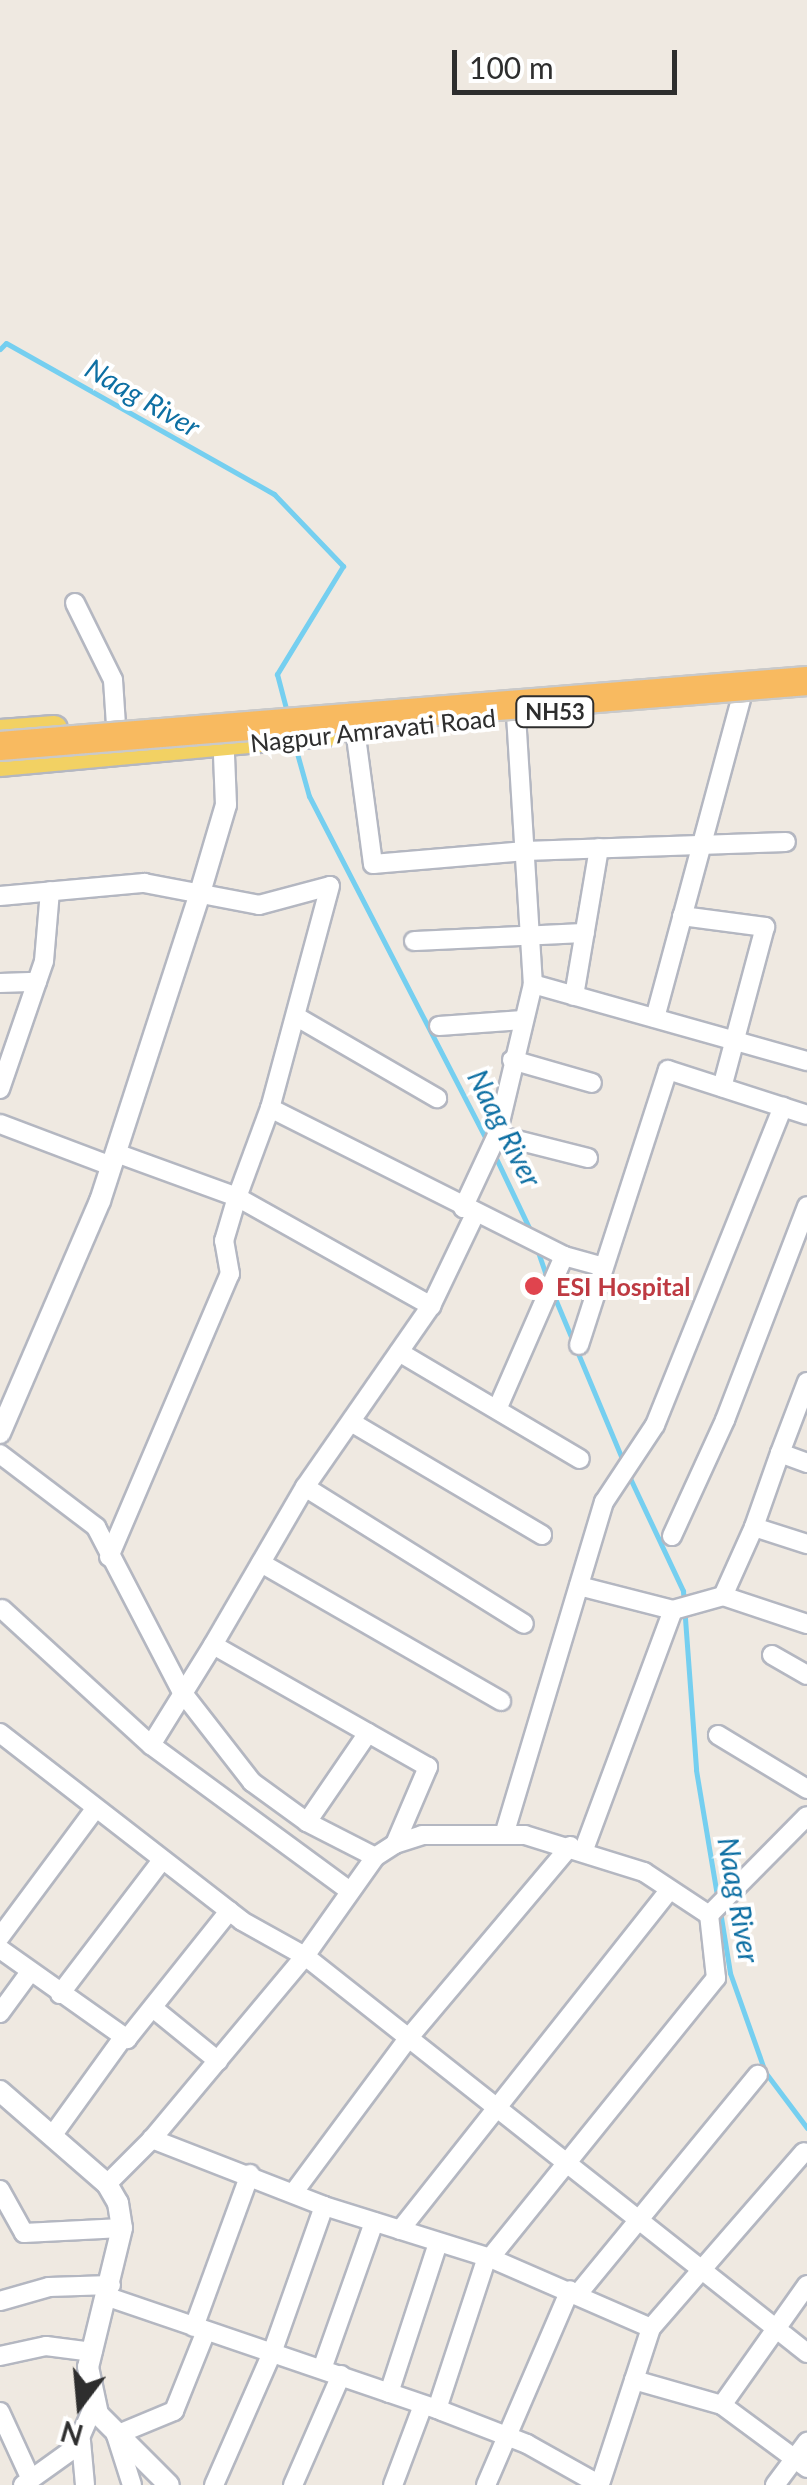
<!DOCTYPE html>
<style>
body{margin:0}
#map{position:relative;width:807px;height:2485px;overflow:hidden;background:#efe9e1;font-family:Lato,sans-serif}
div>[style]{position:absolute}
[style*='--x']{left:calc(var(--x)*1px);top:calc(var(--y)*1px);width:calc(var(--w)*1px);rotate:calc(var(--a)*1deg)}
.stream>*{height:5px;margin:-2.5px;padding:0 2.5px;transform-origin:2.5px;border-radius:2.5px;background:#75cff0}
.roads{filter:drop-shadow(2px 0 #b4b7c1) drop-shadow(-2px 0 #b4b7c1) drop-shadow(0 2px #b4b7c1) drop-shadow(0 -2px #b4b7c1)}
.minor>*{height:18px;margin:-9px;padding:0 9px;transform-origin:9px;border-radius:9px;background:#fff}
.tertiary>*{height:20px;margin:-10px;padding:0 10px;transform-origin:10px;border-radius:10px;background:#fff}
.primary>*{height:25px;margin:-12.5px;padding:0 12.5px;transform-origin:12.5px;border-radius:12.5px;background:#f2d163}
.bridges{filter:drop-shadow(2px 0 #c9c9c9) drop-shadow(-2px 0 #c9c9c9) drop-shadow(0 2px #c9c9c9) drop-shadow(0 -2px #c9c9c9)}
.trunk-bridge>*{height:28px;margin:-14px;padding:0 14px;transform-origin:14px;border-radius:14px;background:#f8ba60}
.dots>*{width:28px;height:28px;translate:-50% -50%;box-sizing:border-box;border:5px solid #fff;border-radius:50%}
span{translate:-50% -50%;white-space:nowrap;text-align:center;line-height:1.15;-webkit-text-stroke:8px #fff;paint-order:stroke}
.shield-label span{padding:2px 8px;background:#fff;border:2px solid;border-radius:8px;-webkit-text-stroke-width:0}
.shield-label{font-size:22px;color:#2e2e2e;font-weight:700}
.street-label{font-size:25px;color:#2e2e2e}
.health-label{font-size:25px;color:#be3a42;font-weight:700}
.left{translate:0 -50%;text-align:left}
.water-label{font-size:28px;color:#0d6fa3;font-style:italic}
.north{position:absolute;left:30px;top:2355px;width:100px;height:100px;-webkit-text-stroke:8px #fff;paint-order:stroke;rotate:196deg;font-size:28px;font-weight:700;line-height:40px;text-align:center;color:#2e2e2e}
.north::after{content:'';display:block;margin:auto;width:35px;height:45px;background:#2e2e2e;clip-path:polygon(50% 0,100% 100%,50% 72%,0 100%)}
.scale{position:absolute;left:452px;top:50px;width:225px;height:45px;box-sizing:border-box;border:5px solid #2e2e2e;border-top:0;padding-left:12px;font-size:30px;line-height:35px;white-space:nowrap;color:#2e2e2e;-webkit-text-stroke:8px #fff;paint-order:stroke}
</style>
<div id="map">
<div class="stream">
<i style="--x:0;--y:349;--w:8;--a:-45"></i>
<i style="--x:6;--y:343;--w:308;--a:29.4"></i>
<i style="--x:274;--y:494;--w:100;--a:46.2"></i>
<i style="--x:343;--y:566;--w:127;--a:121.4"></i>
<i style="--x:277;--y:674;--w:43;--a:75.3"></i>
<i style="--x:295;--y:746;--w:52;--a:74.4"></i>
<i style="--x:309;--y:796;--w:392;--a:62.7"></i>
<i style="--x:494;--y:1154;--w:89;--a:64.6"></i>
<i style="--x:537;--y:1249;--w:34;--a:71"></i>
<i style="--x:554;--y:1296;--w:179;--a:67.3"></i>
<i style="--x:629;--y:1476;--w:127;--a:64.8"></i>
<i style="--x:683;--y:1591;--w:179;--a:85.8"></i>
<i style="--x:696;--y:1770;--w:133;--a:80.5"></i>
<i style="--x:720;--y:1911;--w:63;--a:80.8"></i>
<i style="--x:730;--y:1973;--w:105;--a:70.5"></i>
<i style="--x:765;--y:2072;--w:70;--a:53.1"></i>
</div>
<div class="roads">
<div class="minor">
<i style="--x:75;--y:603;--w:86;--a:63.7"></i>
<i style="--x:113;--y:680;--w:45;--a:86.2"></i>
<i style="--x:516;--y:715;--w:270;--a:86.4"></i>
<i style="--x:355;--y:729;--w:136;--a:82.4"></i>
<i style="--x:373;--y:864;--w:153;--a:-4.9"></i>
<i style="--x:525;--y:851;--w:261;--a:-2"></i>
<i style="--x:0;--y:896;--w:145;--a:-5.2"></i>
<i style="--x:144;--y:883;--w:117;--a:10.8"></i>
<i style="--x:259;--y:905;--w:73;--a:-15"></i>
<i style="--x:330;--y:886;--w:230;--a:105.1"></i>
<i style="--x:270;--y:1108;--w:95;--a:110.3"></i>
<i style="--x:237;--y:1197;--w:223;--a:29.3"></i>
<i style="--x:682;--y:916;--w:84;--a:7.5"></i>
<i style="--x:765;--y:927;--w:166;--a:105"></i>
<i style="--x:414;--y:941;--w:171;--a:-2.7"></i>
<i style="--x:0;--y:983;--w:37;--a:-2"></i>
<i style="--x:574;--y:996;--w:150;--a:-80.4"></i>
<i style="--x:297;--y:1017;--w:162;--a:30.1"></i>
<i style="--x:655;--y:1018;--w:330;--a:-74.9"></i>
<i style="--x:439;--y:1026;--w:84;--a:-4.1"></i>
<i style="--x:512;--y:1060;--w:83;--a:16"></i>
<i style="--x:0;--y:1089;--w:135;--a:-71"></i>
<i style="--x:44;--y:961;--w:70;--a:-85.1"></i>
<i style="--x:270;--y:1108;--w:329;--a:26.7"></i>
<i style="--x:564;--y:1256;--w:167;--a:113.6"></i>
<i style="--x:0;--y:1124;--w:119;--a:20.7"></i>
<i style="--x:588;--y:1158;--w:94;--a:-165.8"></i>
<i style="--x:497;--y:1135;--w:155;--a:-76.6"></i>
<i style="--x:533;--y:984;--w:285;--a:15.7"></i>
<i style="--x:463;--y:1208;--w:81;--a:-65"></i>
<i style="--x:564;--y:1256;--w:41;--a:15.4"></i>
<i style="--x:579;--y:1345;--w:289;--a:-72.1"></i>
<i style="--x:668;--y:1070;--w:146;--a:17.9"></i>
<i style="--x:399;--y:1352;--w:210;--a:30.6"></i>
<i style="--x:807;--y:1382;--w:76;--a:110.8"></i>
<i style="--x:780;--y:1453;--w:29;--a:20"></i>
<i style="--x:351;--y:1422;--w:222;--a:30.6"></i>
<i style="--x:780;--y:1453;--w:78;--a:109.4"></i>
<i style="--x:754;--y:1527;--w:56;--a:17.8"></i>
<i style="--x:0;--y:1454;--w:121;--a:37.2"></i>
<i style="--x:96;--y:1527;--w:186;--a:62.5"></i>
<i style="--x:182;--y:1692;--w:114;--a:52.1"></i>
<i style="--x:252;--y:1782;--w:68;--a:36"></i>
<i style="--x:307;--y:1822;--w:76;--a:27.2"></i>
<i style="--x:305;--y:1487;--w:258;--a:32"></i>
<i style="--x:672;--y:1536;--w:128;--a:-65.4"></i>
<i style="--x:725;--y:1420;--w:229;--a:-69"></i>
<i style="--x:109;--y:1557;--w:308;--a:-66.9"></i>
<i style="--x:230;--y:1274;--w:34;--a:-100"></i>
<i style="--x:224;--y:1241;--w:46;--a:-73.5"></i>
<i style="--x:237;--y:1197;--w:129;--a:-160"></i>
<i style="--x:261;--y:1563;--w:277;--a:29.9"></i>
<i style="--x:579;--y:1586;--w:97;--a:14.3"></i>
<i style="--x:673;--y:1610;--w:255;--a:110.4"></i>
<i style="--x:723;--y:1596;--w:89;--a:18.4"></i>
<i style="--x:2;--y:1609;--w:202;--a:42.4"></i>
<i style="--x:151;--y:1745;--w:247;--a:36.3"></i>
<i style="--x:673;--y:1610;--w:52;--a:-15.6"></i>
<i style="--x:723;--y:1596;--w:76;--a:-65.8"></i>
<i style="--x:772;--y:1655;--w:40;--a:29.7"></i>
<i style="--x:0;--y:1733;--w:306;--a:37.8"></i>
<i style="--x:242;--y:1921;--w:72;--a:29.1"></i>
<i style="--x:305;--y:1956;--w:640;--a:38.34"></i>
<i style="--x:718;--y:1735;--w:104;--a:31.2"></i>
<i style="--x:151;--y:1745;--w:118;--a:-58.2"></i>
<i style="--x:307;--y:1822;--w:108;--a:-55.6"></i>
<i style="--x:504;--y:1835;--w:348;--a:-73.3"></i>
<i style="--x:604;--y:1502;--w:92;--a:-56.5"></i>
<i style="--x:655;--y:1425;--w:343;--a:-68.1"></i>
<i style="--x:395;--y:1844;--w:84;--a:-66.8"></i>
<i style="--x:428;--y:1767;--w:247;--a:-150.4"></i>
<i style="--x:213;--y:1645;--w:183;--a:-59.8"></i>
<i style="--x:305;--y:1487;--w:221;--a:-55.2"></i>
<i style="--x:431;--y:1306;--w:102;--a:-64.4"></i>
<i style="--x:0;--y:1937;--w:159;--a:-53.4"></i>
<i style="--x:0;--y:1949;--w:156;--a:35.3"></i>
<i style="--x:127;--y:2039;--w:164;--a:-51.4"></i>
<i style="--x:60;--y:1994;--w:168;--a:-52.7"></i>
<i style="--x:153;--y:2008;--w:84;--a:39.2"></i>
<i style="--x:0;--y:2013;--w:51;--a:-53.8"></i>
<i style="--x:52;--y:2136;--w:120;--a:-54.2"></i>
<i style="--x:107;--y:2184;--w:64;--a:-45"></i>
<i style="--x:0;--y:2190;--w:49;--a:60.8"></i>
<i style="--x:24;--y:2233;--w:98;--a:-2.9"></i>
<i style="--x:294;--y:2192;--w:188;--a:-53.4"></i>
<i style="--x:406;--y:2041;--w:255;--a:-49.9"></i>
<i style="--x:400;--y:2230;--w:434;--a:-51.6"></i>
<i style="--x:490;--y:2258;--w:360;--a:-51.1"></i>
<i style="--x:716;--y:1978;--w:63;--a:-96.3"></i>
<i style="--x:807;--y:2285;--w:147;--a:125.3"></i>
<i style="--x:722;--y:2405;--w:106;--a:36.5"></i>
<i style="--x:577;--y:2295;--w:285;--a:-50.6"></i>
<i style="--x:108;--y:2297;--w:353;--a:18.8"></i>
<i style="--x:442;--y:2411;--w:91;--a:21.2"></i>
<i style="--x:527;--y:2444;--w:84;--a:29.3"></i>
<i style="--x:0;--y:2301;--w:51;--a:-15.9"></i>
<i style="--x:49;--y:2287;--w:62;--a:-1.8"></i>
<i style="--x:194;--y:2327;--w:163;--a:-69.9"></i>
<i style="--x:651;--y:2328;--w:233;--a:-49"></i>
<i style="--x:0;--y:2356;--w:47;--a:-12.3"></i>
<i style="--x:46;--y:2346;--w:47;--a:7.3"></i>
<i style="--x:322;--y:2369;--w:156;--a:-70.5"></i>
<i style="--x:634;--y:2380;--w:91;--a:15.9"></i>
<i style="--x:389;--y:2393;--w:158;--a:-71.9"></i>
<i style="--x:437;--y:2409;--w:160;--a:-71.8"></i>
<i style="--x:0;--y:2412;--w:69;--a:65.3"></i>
<i style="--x:81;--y:2441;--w:44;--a:84.8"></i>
<i style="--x:601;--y:2481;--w:161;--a:-71.9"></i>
<i style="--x:651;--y:2328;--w:176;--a:-156.5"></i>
<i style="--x:490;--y:2258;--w:174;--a:-162.6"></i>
<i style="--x:324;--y:2206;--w:185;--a:-158.7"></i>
<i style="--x:152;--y:2139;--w:239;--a:-50.1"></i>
<i style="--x:305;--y:1956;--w:121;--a:-54.7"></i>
<i style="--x:375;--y:1857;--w:24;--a:-33"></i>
<i style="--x:395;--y:1844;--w:28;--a:-18"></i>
<i style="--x:422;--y:1835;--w:103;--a:0"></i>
<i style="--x:525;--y:1835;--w:125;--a:17.3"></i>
<i style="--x:644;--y:1872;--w:78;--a:33.5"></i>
<i style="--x:709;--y:1915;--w:139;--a:-45.3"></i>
<i style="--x:23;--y:2485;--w:65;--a:-35.6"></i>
<i style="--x:76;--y:2447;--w:48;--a:-66.6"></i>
<i style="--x:132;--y:2485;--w:52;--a:-107.7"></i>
<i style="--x:116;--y:2435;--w:63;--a:-22.5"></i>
<i style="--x:174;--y:2411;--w:86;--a:-68.2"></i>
<i style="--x:214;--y:2485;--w:144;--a:-66.3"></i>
<i style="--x:272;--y:2353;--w:156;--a:-70.5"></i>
<i style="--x:293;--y:2485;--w:120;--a:-66.4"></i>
<i style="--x:393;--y:2485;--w:85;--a:-69.4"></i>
<i style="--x:486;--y:2485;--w:212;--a:-66.7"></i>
<i style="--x:775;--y:2485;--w:54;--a:-53.3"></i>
</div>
<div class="tertiary">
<i style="--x:0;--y:1433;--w:253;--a:-66.7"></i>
<i style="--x:100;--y:1201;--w:321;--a:-72"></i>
<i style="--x:199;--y:896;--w:95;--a:-73.5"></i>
<i style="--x:226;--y:805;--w:74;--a:-92.3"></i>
<i style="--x:0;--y:2091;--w:142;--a:41"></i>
<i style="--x:107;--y:2184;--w:22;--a:60"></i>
<i style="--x:118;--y:2203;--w:25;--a:81"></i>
<i style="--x:122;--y:2228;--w:143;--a:103.7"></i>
<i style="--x:88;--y:2367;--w:48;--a:78"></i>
<i style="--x:98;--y:2414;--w:100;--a:45"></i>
</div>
<div class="primary">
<i style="--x:0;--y:732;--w:54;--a:-4.2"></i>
<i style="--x:0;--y:763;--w:334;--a:-5.3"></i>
</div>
</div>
<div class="bridges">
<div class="trunk-bridge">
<i style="--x:0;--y:746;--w:810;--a:-4.6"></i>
</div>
</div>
<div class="dots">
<i style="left:534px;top:1286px;background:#e0444e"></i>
</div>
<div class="shield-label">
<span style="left:555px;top:712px">NH53</span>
</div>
<div class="street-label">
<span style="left:373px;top:730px;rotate:-6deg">Nagpur Amravati Road</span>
</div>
<div class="health-label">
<span class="left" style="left:556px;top:1286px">ESI Hospital</span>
</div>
<div class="water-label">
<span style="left:143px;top:397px;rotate:30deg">Naag River</span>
<span style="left:505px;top:1128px;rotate:63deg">Naag River</span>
<span style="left:739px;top:1900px;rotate:80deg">Naag River</span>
</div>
<div class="north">N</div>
<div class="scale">100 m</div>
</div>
